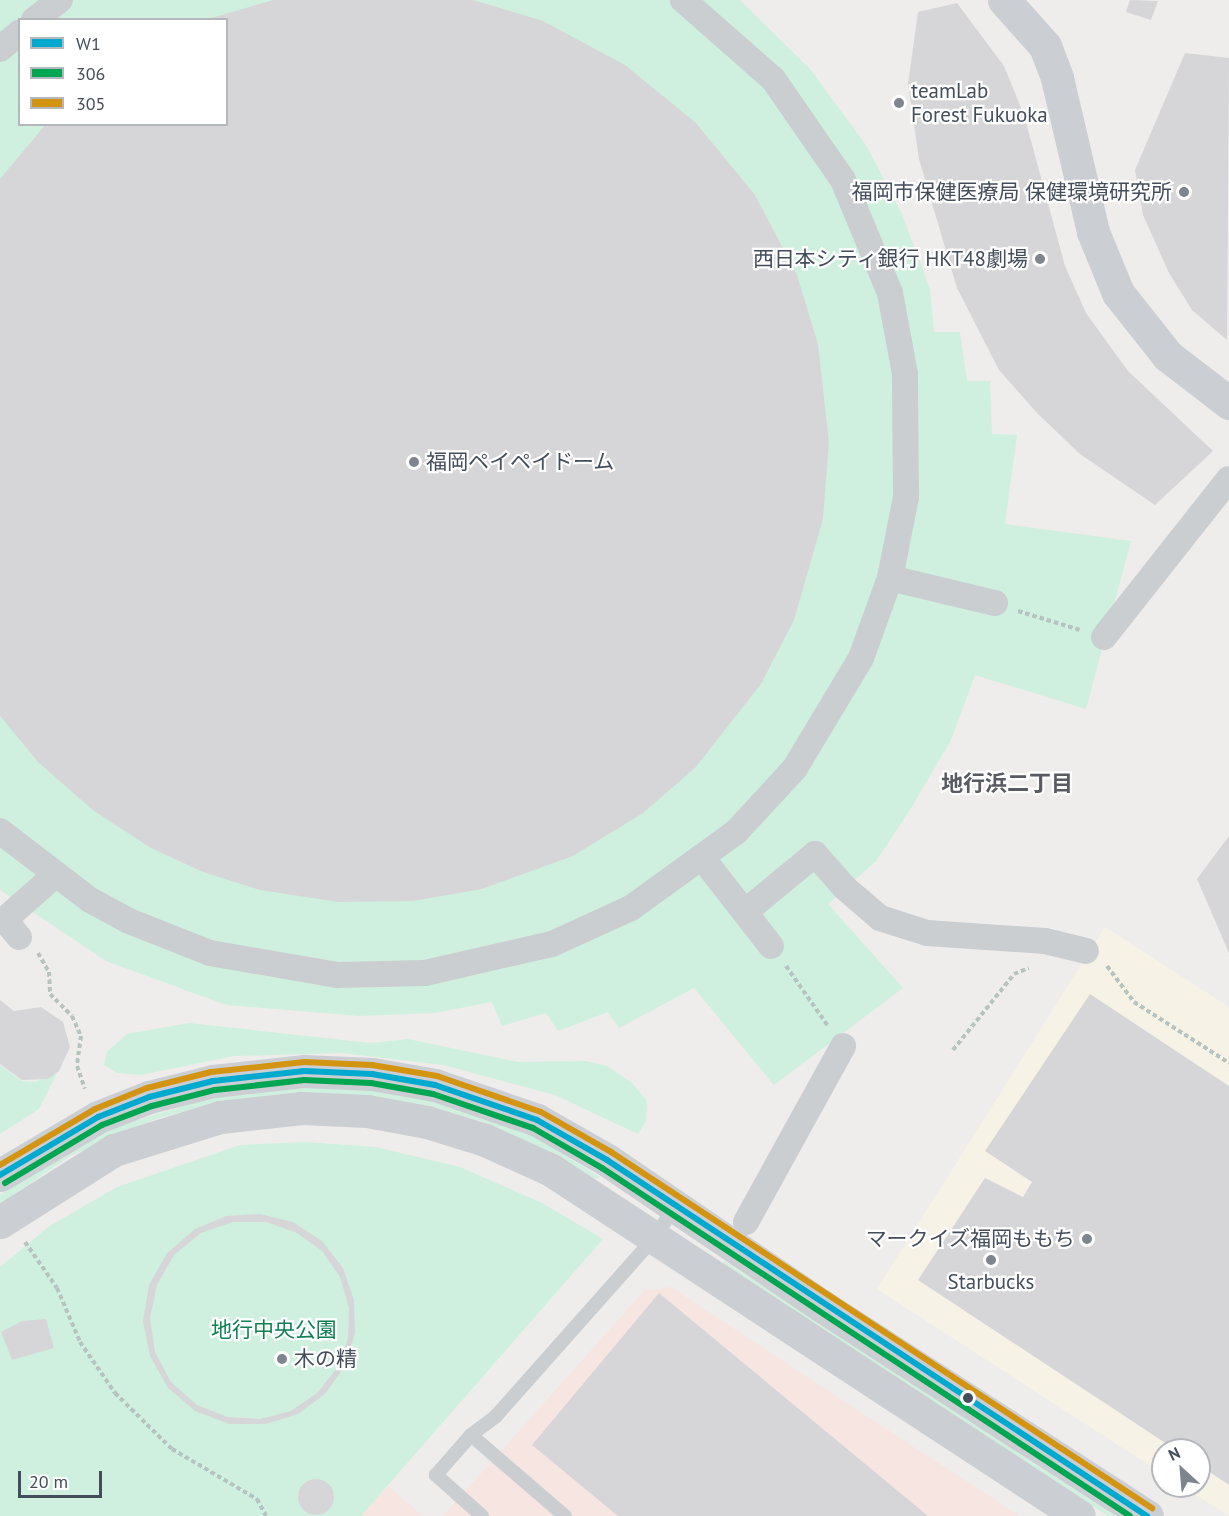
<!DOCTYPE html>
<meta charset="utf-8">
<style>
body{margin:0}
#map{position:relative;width:1229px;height:1516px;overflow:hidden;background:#eeedec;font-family:"PT Sans","Noto Sans JP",sans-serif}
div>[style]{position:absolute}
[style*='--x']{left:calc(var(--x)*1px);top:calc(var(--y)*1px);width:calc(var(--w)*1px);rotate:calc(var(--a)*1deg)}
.commercial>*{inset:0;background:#f6f2e6}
.medical>*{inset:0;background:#f6e5e1}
.green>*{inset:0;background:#cff0de}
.building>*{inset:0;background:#d6d6d8}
.round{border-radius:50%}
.path>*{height:4px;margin-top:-2px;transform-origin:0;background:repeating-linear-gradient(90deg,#b6c3c1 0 4.5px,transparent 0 7.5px)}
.lane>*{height:14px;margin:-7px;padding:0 7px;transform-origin:7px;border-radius:7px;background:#cbced1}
.street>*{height:26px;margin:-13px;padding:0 13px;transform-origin:13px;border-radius:13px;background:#cbced1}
.secondary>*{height:33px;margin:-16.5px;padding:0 16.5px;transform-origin:16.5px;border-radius:16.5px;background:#cbced2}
.bus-1>*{height:6px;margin:-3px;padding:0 3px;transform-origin:3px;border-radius:3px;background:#00a9ce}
.bus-2>*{height:6px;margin:-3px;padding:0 3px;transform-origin:3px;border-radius:3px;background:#00a651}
.bus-3>*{height:6px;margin:-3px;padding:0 3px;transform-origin:3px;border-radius:3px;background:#d39412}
.dots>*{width:16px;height:16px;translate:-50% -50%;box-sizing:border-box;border:3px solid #fff;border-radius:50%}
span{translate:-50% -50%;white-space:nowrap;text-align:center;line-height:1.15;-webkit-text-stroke:4.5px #fff;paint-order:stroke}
.poi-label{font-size:21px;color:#434d5b}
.left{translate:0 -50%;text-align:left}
.right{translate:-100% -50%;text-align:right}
.park-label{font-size:21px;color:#0f8052}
.neighbourhood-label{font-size:22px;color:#585b61;font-weight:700}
.legend{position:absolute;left:18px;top:18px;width:210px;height:108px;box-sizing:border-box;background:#fff;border:2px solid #b4b8bd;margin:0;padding:8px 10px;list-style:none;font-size:18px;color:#434d5b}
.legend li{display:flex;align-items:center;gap:12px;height:30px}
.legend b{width:30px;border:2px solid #b4b8bd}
.north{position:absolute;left:1151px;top:1438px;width:60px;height:60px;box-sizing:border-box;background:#fff;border:2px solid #b4b8bd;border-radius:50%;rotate:334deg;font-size:16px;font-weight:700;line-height:24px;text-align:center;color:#434d5b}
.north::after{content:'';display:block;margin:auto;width:21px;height:27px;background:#7f858e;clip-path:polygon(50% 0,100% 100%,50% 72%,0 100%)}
.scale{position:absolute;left:18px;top:1471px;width:84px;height:27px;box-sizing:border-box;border:3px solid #434d5b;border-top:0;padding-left:8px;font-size:18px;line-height:21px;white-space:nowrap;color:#434d5b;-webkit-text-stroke:4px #fff;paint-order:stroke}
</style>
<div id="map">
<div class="commercial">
<i style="clip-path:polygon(1105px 927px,1229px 1007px,1229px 1516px,1182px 1486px,1199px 1486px,1199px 1450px,1163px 1450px,1163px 1474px,877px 1289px)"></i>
</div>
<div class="medical">
<i style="clip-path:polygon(671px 1287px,693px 1302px,1019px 1516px,443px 1516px,644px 1291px)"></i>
<i style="clip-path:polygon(388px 1486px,423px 1516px,361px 1516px)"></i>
</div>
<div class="green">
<i style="clip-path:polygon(evenodd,0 0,740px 0,810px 69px,866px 145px,902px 214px,930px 289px,934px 332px,960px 332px,967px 381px,990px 381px,992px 434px,1017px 435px,1005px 524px,1131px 541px,1086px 709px,975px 675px,951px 740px,913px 805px,876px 861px,828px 904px,903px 988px,774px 1085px,694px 988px,619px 1028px,608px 1012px,558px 1031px,546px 1013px,502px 1026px,492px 1002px,434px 1013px,359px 1016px,226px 1005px,106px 961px,0 890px,0 0,20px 20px,226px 20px,226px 124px,20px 124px,20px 20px)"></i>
<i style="clip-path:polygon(189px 1023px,371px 1043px,408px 1039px,518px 1062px,586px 1061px,607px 1066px,632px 1083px,647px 1101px,646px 1121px,638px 1134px,555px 1095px,443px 1065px,341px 1053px,234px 1056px,141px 1075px,117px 1073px,104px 1065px,107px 1052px,127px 1034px)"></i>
<i style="clip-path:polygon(0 1065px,22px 1081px,35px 1082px,57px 1073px,39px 1109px,0 1134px)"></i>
<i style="clip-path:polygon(303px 1087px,370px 1088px,432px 1100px,530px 1134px,600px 1177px,594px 1179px,490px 1124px,430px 1106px,303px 1093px,217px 1102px,156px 1119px,70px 1156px,0 1204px,0 1195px,13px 1185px,105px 1130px,216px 1096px)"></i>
<i style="clip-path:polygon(306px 1142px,376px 1147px,460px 1167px,542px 1203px,603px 1239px,361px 1516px,0 1516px,0 1267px,48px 1227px,117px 1187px,240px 1145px)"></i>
<i style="clip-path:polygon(724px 1261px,1115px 1516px,1108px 1516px,722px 1264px)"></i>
</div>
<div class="building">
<i style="clip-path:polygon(273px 0,473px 0,543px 21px,625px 65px,696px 123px,755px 195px,797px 275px,818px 344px,829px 442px,823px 519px,794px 620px,761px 684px,695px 768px,643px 813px,573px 856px,482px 889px,413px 901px,338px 902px,260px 890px,203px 872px,151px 848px,94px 811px,38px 762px,0 716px,0 179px,46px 124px,226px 124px,226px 20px,208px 19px)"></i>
<i style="clip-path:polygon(1130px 0,1158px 1px,1151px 20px,1126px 12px)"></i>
<i style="clip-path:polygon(957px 3px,1004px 66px,1024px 115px,1065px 266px,1086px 313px,1128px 371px,1213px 451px,1155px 505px,1080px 454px,1037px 413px,999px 370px,957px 288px,919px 159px,908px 84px,918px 12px)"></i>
<i style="clip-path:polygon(1185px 53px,1229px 58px,1227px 340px,1192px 310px,1169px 273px,1143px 215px,1135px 170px)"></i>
<i style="clip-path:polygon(1229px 836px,1229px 953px,1197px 879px)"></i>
<i style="clip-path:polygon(1090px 994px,1229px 1086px,1229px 1485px,1199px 1465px,1199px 1450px,1176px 1450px,918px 1280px,985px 1178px,1023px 1197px,1032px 1182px,985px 1151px)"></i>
<i style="clip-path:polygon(0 1000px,14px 1011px,41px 1007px,63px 1022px,70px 1047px,59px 1071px,48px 1079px,22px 1080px,0 1064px)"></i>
<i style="clip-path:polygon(evenodd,260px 1214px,293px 1222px,322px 1241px,343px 1268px,354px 1300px,355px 1333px,345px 1366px,325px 1394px,298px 1414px,266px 1424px,229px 1424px,195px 1411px,168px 1388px,150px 1356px,143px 1321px,149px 1285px,167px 1253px,195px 1229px,226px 1216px,260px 1214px,233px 1222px,267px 1222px,297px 1233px,322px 1251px,340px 1277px,349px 1308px,348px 1339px,337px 1368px,317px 1393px,291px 1411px,260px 1419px,228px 1417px,197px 1405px,171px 1382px,155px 1352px,150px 1318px,157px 1285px,174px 1255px,201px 1233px,233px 1222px)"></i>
<i style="clip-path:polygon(659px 1293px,928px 1516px,618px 1516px,532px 1445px)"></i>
<i style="clip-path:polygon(46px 1319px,54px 1348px,12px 1360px,1px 1332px,22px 1321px)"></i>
<i class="round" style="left:298px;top:1479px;width:36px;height:36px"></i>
</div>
<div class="path">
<i style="--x:1018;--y:611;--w:65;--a:17"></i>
<i style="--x:38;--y:953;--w:22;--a:60"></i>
<i style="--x:49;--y:972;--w:22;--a:87"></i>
<i style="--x:50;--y:994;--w:31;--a:45"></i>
<i style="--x:72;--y:1016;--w:22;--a:66"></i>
<i style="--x:81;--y:1036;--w:30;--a:98"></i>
<i style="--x:77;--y:1066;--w:24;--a:71"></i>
<i style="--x:786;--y:966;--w:73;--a:55"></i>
<i style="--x:1107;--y:966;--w:45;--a:53.1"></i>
<i style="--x:1134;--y:1002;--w:113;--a:32.7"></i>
<i style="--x:953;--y:1050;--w:97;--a:-51.2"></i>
<i style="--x:1014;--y:974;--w:16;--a:-22"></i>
<i style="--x:25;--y:1242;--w:56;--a:55.2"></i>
<i style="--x:57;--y:1288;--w:59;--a:66.9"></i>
<i style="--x:80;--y:1342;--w:62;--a:55.5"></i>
<i style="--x:115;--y:1393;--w:80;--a:44.5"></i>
<i style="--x:172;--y:1449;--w:99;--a:30.5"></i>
<i style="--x:257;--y:1499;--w:19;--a:62"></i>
</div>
<div class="lane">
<i style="--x:471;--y:1435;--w:124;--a:40.8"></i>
<i style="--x:482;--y:1516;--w:62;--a:-138.3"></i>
<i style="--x:436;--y:1475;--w:53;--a:-48.8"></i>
<i style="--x:471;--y:1435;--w:31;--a:-37"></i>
<i style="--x:496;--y:1416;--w:239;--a:-48.4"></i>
<i style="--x:655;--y:1237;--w:35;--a:-57"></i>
</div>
<div class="street">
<i style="--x:34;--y:20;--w:33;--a:-38"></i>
<i style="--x:0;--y:49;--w:26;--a:-40"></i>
<i style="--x:890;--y:578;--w:108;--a:13.4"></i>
<i style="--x:1104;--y:637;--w:201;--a:-51.7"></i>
<i style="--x:0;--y:831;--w:113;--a:37.5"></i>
<i style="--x:90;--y:900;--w:44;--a:28.3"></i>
<i style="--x:129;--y:921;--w:87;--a:21.6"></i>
<i style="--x:210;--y:953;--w:130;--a:9.8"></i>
<i style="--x:338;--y:975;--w:87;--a:-1.3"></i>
<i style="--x:425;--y:973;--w:130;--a:-12.9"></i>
<i style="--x:552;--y:944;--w:87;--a:-24.5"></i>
<i style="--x:631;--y:908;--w:130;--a:-35.9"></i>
<i style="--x:736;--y:832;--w:87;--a:-47.3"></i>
<i style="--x:795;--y:768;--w:128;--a:-59"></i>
<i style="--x:861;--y:658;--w:85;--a:-70.1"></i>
<i style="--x:890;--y:578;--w:83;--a:-78.8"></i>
<i style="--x:906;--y:497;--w:123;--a:-90.5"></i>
<i style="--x:905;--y:374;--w:82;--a:-100.5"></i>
<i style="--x:890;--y:293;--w:122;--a:-112.6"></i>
<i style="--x:843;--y:180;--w:123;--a:-124.7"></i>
<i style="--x:773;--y:79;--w:120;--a:-138.7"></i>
<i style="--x:704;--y:860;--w:109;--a:52.1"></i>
<i style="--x:745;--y:912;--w:91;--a:-39.6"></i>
<i style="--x:815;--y:854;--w:45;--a:48.6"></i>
<i style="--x:845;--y:888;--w:46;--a:40.6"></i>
<i style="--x:880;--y:918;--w:49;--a:17.7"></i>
<i style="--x:927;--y:933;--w:118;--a:3.9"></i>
<i style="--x:1045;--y:941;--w:42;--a:13.7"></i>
<i style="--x:19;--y:937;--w:16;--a:-130"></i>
<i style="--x:9;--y:925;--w:11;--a:-80"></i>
<i style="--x:11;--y:914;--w:57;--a:-41.5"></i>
<i style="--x:746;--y:1222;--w:201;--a:-61.1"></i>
</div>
<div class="secondary">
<i style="--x:1004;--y:0;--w:62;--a:48.3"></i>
<i style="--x:1045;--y:46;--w:34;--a:69"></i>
<i style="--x:1057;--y:78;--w:158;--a:76.8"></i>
<i style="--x:1093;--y:232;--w:66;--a:67.7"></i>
<i style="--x:1118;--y:293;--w:80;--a:51.6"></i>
<i style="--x:1168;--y:356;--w:77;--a:37.6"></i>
<i style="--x:0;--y:1175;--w:114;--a:-30.6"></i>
<i style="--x:98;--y:1117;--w:55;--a:-21.4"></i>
<i style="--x:149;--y:1097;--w:66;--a:-14"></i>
<i style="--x:213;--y:1081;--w:92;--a:-6.3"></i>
<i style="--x:304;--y:1071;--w:68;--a:2.5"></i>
<i style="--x:372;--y:1074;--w:64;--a:9.9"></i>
<i style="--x:435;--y:1085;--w:108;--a:18.9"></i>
<i style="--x:537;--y:1120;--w:81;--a:29.7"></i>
<i style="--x:607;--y:1160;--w:260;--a:34.2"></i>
<i style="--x:822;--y:1306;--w:387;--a:32.9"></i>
<i style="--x:0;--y:1222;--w:135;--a:-32.3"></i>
<i style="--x:114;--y:1150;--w:111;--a:-17.3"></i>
<i style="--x:220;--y:1117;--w:82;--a:-6.3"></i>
<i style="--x:302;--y:1108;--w:65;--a:2.6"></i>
<i style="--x:367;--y:1111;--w:61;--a:10.4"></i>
<i style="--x:427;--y:1122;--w:61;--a:17.2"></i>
<i style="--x:485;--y:1140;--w:72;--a:24.4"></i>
<i style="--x:551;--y:1170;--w:631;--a:33.24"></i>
</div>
<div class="bus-1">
<i style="--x:0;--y:1175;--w:114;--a:-30.6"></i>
<i style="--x:98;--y:1117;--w:55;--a:-21.4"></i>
<i style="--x:149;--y:1097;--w:66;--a:-14"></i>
<i style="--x:213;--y:1081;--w:92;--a:-6.3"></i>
<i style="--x:304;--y:1071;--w:68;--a:2.5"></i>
<i style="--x:372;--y:1074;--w:64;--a:9.9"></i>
<i style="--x:435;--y:1085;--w:108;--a:18.9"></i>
<i style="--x:537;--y:1120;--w:81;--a:29.7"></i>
<i style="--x:607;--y:1160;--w:647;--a:33.4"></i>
</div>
<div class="bus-2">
<i style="--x:5;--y:1183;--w:113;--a:-30.9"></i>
<i style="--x:102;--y:1125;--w:53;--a:-20.8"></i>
<i style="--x:152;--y:1106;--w:65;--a:-14.3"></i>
<i style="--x:215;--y:1090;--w:90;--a:-6.4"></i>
<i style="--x:304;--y:1080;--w:67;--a:2.6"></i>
<i style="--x:371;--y:1083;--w:63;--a:10.1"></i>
<i style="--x:433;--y:1094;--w:106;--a:18.8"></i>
<i style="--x:533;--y:1128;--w:80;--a:30.1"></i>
<i style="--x:602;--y:1168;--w:632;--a:33.39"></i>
</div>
<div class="bus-3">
<i style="--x:0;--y:1165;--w:110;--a:-30.5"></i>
<i style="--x:95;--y:1109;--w:56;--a:-22"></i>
<i style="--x:147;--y:1088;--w:66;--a:-14"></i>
<i style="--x:211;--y:1072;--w:94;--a:-6.1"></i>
<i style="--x:304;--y:1062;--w:68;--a:2.5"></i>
<i style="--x:372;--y:1065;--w:66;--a:9.6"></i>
<i style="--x:437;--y:1076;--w:110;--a:19.1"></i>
<i style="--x:541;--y:1112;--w:81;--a:29.7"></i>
<i style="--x:611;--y:1152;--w:648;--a:33.35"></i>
</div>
<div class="dots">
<i style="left:899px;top:103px;background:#7f858e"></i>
<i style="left:1184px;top:192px;background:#7f858e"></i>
<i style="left:1040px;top:259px;background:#7f858e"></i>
<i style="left:414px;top:462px;background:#7f858e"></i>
<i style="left:1087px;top:1239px;background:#7f858e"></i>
<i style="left:991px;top:1260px;background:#7f858e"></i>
<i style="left:282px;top:1359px;background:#7f858e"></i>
<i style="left:968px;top:1398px;background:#434d5b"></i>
</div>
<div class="poi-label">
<span class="left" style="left:911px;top:103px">teamLab<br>Forest Fukuoka</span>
<span class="right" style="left:1172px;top:192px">福岡市保健医療局 保健環境研究所</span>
<span class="right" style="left:1028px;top:259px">西日本シティ銀行 HKT48劇場</span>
<span class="left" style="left:426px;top:462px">福岡ペイペイドーム</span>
<span class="right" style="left:1075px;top:1239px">マークイズ福岡ももち</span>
<span style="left:991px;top:1282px">Starbucks</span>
<span class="left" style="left:294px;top:1359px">木の精</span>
</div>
<div class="park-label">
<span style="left:274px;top:1330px">地行中央公園</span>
</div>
<div class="neighbourhood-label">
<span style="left:1007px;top:784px">地行浜二丁目</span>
</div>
<ul class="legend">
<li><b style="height:8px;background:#00a9ce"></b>W1</li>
<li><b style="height:8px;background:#00a651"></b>306</li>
<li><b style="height:8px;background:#d39412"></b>305</li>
</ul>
<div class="north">N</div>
<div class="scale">20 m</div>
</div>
